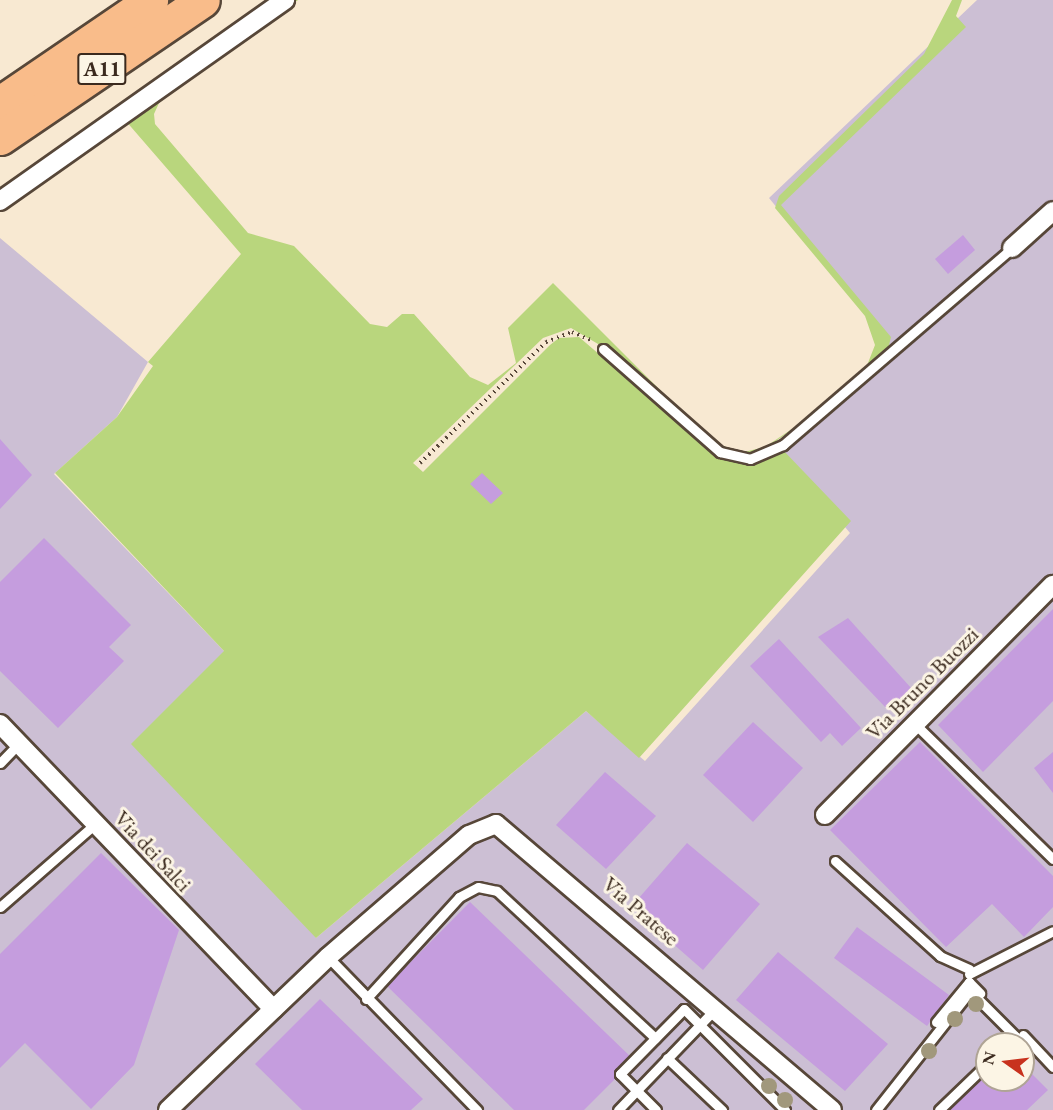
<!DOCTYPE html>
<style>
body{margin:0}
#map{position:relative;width:1053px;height:1110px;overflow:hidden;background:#f8e9d2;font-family:"EB Garamond",serif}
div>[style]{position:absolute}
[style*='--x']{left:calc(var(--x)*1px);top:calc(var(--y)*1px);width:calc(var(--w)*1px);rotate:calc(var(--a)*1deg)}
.industrial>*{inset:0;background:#ccbfd4}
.green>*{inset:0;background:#b9d67d}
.building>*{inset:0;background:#c59dde}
.path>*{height:4px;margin-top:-2px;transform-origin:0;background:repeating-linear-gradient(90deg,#574739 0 1.5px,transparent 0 6px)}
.roads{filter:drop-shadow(2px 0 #574739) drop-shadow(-2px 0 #574739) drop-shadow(0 2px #574739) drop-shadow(0 -2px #574739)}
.lane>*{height:9px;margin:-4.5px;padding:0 4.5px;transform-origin:4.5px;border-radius:4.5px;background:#fff}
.street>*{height:18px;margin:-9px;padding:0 9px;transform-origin:9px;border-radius:9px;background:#fff}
.highway>*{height:33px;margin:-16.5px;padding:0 16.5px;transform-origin:16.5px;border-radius:16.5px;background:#f9bc8a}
.trees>*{width:16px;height:16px;margin:-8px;border-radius:50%;background:#a1987c}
span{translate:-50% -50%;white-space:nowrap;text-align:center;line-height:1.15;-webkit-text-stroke:6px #fcf5e5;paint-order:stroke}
.shield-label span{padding:2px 4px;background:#fcf5e5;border:2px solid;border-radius:4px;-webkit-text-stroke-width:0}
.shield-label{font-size:21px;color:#3b2a1e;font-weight:700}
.street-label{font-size:22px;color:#3b2a1e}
.north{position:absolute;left:975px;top:1032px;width:60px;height:60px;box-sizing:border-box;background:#fcf5e5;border:2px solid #afa495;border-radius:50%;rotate:284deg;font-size:16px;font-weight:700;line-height:24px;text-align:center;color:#3b2a1e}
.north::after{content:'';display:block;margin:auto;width:21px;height:27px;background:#c8321e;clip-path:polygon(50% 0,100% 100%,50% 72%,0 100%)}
</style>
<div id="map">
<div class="industrial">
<i style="clip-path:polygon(evenodd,977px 0,1053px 0,1053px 1110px,0 1110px,0 238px,148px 362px,117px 417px,54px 474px,224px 651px,316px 938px,586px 711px,645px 761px,850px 533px,783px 452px,892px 348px,769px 198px,977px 0,987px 1044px,1023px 1044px,1023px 1080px,987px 1080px,987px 1044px)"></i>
</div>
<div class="green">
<i style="clip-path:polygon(290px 0,298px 0,191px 77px,159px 103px,154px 114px,155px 124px,248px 233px,294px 246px,370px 324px,387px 327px,402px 314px,414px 314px,470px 377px,488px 385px,516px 363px,508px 328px,553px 283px,696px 426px,723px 446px,744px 452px,765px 447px,798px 425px,866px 368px,875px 345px,865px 316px,775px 208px,779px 196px,924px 54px,952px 0,962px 0,956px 16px,966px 27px,781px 205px,891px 337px,888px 349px,797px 426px,776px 441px,764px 448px,754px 452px,744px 453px,722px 447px,696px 427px,620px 357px,571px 328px,543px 338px,413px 463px,423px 472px,550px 345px,559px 338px,579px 337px,713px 452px,739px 463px,782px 449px,851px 521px,639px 758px,586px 711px,316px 938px,131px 744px,224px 651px,55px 473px,117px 417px,153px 366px,148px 362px,241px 254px,125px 120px)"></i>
</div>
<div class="building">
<i style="clip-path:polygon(963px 235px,975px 250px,948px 274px,935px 259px)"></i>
<i style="clip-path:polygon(0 439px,32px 475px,0 509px)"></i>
<i style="clip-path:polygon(482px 473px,503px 493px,491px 504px,470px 484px)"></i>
<i style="clip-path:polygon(44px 538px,131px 625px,109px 647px,124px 661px,58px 728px,0 671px,0 582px)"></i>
<i style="clip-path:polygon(1053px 609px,1053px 701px,983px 772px,938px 725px)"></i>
<i style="clip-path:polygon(848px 618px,912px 689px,889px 711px,818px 637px)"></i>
<i style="clip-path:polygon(779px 639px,861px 728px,842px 746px,830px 733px,821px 742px,750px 666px)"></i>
<i style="clip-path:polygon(753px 722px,803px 768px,753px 822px,703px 775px)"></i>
<i style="clip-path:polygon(920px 742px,1053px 876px,1053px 907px,1024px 937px,992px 904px,946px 947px,830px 830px)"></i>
<i style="clip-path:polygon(1053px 752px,1053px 793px,1034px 768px)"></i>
<i style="clip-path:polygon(605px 772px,656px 816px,606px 869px,556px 825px)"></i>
<i style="clip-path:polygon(687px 843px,760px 904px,703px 970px,631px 907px)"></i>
<i style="clip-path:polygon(101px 853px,179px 930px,134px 1065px,91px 1109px,25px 1043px,0 1068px,0 954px)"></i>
<i style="clip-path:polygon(470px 902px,634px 1060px,584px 1110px,514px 1110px,387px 986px)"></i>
<i style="clip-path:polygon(857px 927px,949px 995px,927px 1026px,834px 958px)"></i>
<i style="clip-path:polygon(778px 952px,888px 1044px,845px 1091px,736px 1000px)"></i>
<i style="clip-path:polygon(320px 999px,423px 1099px,411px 1110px,302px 1110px,255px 1064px)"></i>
<i style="clip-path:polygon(987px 1064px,987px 1080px,1023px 1080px,1023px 1065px,1048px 1090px,1027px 1110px,939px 1110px)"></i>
</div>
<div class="path">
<i style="--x:420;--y:463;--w:175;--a:-43.8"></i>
<i style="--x:546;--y:342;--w:28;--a:-21"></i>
<i style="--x:572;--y:332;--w:23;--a:23"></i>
</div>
<div class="roads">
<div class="lane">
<i style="--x:603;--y:349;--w:156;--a:41.4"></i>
<i style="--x:720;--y:452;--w:31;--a:13"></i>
<i style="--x:750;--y:459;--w:36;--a:-23"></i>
<i style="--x:783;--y:445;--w:302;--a:-40.7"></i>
<i style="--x:915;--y:724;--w:193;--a:44.4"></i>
<i style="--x:0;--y:763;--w:28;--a:-46"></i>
<i style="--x:835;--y:861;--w:142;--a:42.1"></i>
<i style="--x:940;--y:956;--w:32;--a:24"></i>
<i style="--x:0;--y:907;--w:126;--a:-41.1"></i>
<i style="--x:328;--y:957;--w:214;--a:45.8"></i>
<i style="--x:969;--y:974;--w:94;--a:-27.1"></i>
<i style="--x:366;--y:999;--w:138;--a:-47.6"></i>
<i style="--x:459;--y:897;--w:21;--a:-28"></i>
<i style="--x:478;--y:887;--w:19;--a:12"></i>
<i style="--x:497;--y:891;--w:216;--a:42.9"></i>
<i style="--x:936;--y:1022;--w:52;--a:-50.5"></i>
<i style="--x:969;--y:982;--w:16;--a:45"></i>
<i style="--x:1023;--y:1035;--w:44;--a:46.8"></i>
<i style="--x:667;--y:1058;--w:76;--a:43.4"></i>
<i style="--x:618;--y:1110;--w:141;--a:-46.1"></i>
<i style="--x:656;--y:1110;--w:51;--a:-135"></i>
<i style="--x:620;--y:1074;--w:91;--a:-45.4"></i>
<i style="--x:684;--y:1009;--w:143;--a:45"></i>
<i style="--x:876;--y:1110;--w:152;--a:-51.7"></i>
<i style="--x:970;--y:991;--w:64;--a:45"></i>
<i style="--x:1015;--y:1036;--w:11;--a:135"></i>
<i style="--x:939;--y:1110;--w:66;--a:-43.8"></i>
</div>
<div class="street">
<i style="--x:0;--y:201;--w:349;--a:-35.2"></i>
<i style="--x:1012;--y:248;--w:55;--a:-42.1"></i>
<i style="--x:0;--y:724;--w:395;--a:46.2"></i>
<i style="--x:825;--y:815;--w:324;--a:-45.3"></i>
<i style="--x:168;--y:1110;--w:221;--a:-43.7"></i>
<i style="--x:328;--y:957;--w:186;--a:-40.9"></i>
<i style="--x:469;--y:835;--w:29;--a:-22"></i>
<i style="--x:496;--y:824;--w:441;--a:40.4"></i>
</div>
<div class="highway">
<i style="--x:0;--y:103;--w:183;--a:-34.3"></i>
<i style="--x:0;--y:138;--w:245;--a:-34.2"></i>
</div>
</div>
<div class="trees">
<i style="left:976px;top:1004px"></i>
<i style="left:955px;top:1019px"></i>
<i style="left:929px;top:1051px"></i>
<i style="left:769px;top:1086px"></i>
<i style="left:785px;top:1100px"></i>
</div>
<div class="shield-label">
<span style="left:102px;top:69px">A11</span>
</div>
<div class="street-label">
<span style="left:922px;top:683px;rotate:-45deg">Via Bruno Buozzi</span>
<span style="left:153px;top:851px;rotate:47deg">Via dei Salci</span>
<span style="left:641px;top:911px;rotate:41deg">Via Pratese</span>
</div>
<div class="north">N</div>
</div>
